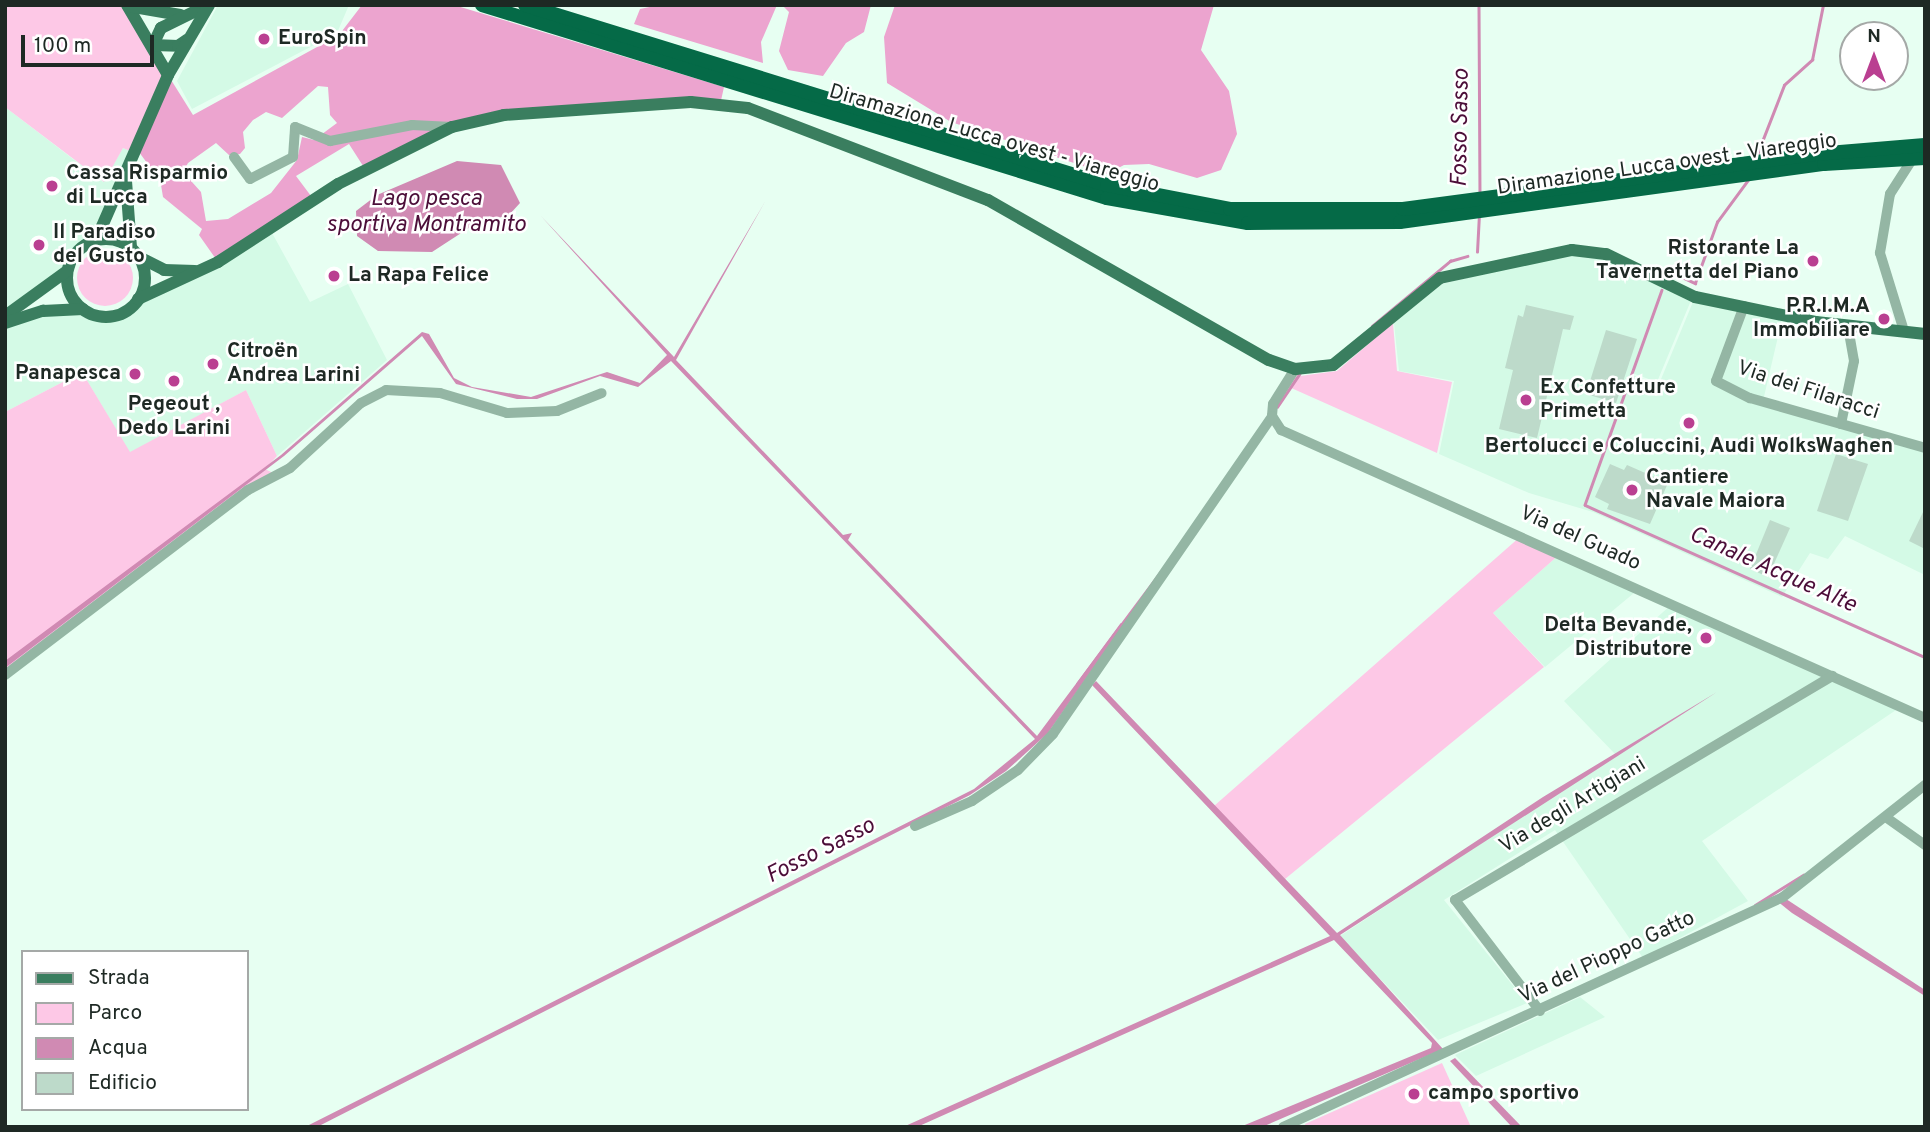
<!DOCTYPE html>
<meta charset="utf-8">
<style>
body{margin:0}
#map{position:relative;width:1930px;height:1132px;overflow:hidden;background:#e7fff2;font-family:Overpass,sans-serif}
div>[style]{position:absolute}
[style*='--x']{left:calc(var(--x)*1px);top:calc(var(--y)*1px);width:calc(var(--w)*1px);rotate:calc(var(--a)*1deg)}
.built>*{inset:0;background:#d4fae6}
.green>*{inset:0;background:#fdc8e6}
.round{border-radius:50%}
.forest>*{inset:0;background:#eca4cf}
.water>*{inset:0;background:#d08ab3}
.stream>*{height:2.5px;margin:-1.25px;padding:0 1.25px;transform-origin:1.25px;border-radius:1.25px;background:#d08ab3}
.building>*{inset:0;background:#bddaca}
.minor>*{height:10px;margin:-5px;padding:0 5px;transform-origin:5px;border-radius:5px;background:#94b6a4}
.major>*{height:12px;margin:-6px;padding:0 6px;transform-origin:6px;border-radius:6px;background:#3a7e5f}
.major>.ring{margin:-6px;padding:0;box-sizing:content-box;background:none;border:12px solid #3a7e5f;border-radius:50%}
.highway>*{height:14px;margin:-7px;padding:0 7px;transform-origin:7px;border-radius:7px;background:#056a47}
.dots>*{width:19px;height:19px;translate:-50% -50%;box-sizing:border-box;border:4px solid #fff;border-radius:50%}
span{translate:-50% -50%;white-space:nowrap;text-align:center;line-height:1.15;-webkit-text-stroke:5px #fff;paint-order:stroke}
.poi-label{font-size:21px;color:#1e2924;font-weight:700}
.left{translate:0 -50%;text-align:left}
.right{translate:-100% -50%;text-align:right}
.street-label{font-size:21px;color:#1e2924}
.water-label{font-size:23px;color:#4c0e39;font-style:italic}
.frame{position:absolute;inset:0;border:7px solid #1e2924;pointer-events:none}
.legend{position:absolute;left:21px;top:950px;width:228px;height:161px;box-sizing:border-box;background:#fff;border:2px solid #a5a9a7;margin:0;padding:9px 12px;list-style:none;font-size:21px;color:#1e2924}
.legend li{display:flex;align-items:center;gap:14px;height:35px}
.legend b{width:35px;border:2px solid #a5a9a7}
.north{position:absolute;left:1839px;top:21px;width:70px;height:70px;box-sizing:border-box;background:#fff;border:2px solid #a5a9a7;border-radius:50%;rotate:0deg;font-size:19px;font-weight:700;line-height:28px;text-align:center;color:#1e2924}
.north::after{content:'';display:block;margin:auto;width:24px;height:32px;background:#ba3f91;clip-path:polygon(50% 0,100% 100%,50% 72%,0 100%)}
.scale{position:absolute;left:21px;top:35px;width:133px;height:32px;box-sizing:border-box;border:4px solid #1e2924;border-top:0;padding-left:9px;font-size:21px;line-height:24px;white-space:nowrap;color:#1e2924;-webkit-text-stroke:5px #fff;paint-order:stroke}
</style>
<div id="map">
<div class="built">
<i style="clip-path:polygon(218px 5px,349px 5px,337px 33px,192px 109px,177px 81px)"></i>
<i style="clip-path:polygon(5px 107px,103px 182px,123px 148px,135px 153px,96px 240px,78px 250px,67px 271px,5px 316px)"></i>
<i style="clip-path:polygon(271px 231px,310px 302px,348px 284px,387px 360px,277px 456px,246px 390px,130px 453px,82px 372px,5px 412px,5px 323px,83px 309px,115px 315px)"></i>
<i style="clip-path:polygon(1570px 253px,1605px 256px,1692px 298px,1657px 382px,1632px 373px,1609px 434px,1632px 375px,1659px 384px,1695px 297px,1783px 315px,1763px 401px,1925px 450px,1925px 575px,1845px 536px,1828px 559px,1810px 553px,1782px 597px,1593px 512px,1529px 493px,1439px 454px,1454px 381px,1399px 371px,1394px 323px,1442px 284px)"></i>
<i style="clip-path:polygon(1561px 553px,1640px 588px,1545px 667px,1493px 613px)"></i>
<i style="clip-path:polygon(1672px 604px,1899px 708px,1702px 841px,1748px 901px,1643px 958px,1555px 830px,1444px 900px,1527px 1003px,1438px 1040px,1340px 936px,1616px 755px,1564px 701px)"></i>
<i style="clip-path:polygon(1580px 997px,1605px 1017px,1476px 1076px,1455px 1055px)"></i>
</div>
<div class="green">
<i style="clip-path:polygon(5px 5px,127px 5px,168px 74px,135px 153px,123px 148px,104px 182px,5px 107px)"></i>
<i class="round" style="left:77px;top:250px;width:56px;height:56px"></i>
<i style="clip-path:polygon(1393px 323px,1397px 371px,1452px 382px,1437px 453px,1289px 387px,1293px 377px,1337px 371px)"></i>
<i style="clip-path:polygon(82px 372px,130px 452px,246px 390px,277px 456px,265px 469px,277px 475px,248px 491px,5px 678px,5px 412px)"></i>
<i style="clip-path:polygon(1521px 536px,1561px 553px,1493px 613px,1544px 667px,1285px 879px,1214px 806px)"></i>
<i style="clip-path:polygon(1442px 1063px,1471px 1127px,1306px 1127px,1305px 1124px)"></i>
</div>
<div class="forest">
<i style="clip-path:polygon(evenodd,362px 5px,454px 5px,724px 87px,720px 105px,469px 122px,365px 169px,349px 144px,296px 176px,314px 200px,218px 262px,199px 235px,202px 229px,163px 197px,158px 167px,150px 167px,136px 148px,168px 75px,193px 115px,339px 35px,362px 5px,318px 86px,328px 87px,330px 115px,337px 123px,314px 140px,302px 137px,297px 160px,271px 193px,228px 219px,206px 221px,201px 192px,183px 172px,188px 163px,216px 143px,229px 155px,240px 154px,245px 148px,243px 132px,253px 120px,266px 112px,282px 118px,318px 86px)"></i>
<i style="clip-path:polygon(659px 5px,777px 5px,761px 42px,763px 63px,634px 24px,640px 9px)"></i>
<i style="clip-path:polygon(782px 5px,871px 5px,864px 32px,846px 43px,823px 76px,788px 70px,779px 51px,789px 12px)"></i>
<i style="clip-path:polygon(895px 5px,1214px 5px,1201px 50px,1229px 91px,1237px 134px,1221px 170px,1197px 178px,1149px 164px,1124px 165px,1107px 174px,951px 122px,887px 83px,884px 37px)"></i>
</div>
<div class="water">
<i style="clip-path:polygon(457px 161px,501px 165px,520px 203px,509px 215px,475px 224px,432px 252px,378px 251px,357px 236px,356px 211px,377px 195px)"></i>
<i style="clip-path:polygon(766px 200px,676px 360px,843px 535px,852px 533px,848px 540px,1037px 736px,1172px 555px,1048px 733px,1006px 771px,970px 795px,317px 1127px,305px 1127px,974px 789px,1035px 739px,671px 361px,638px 387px,600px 376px,537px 399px,517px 399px,456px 384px,422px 336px,284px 456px,5px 668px,5px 661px,281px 455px,422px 332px,429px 334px,454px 378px,472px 387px,531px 397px,607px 372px,640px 383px,667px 355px,540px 215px,674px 357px)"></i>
<i style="clip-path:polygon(1096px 681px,1337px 933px,1543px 797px,1717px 692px,1340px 935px,1443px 1049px,1262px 1127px,1240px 1127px,1431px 1048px,1432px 1043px,1334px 940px,917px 1127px,903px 1127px,1330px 936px,1092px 685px)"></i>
<i style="clip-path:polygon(1783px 897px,1925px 990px,1925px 996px,1792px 913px,1776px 900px)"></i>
<i style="clip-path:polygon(1455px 1058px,1522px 1127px,1512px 1127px,1450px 1061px)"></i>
</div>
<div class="stream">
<i style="--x:1479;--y:5;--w:189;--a:89.7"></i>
<i style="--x:1756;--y:157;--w:77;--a:-68.7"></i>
<i style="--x:1784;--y:85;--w:38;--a:-42"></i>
<i style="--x:1812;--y:60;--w:56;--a:-78.7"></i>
<i style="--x:1477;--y:252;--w:37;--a:-87"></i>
<i style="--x:1667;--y:275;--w:4;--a:-63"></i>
<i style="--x:1669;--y:271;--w:29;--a:25"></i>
<i style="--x:1695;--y:283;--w:65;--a:-70.2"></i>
<i style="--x:1717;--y:222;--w:52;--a:-53.6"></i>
<i style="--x:1662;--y:290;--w:228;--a:109.7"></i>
<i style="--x:1585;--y:505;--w:372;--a:24.1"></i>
<i style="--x:1372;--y:326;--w:102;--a:-39.8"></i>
<i style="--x:1450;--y:261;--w:18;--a:-16"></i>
<i style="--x:1277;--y:407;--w:40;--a:-56"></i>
<i style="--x:1077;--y:684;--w:74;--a:-53.7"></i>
<i style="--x:1755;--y:905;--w:57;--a:-32"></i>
</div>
<div class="building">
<i style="clip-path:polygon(1526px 305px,1574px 316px,1570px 330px,1563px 329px,1537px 438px,1499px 429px,1513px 370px,1505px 368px,1518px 315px,1523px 317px)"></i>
<i style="clip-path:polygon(1606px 330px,1637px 339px,1616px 403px,1586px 394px)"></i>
<i style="clip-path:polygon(1836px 454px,1868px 464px,1848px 521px,1817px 511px)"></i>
<i style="clip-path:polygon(1610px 464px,1624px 470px,1627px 465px,1668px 483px,1650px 524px,1607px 509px,1609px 504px,1595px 497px)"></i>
<i style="clip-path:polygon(1925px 508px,1925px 549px,1909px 541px)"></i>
<i style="clip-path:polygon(1770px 520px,1790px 528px,1768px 577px,1750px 569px)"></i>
</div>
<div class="minor">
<i style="--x:234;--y:157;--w:27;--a:54"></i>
<i style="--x:250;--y:179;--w:48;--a:-27.1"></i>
<i style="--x:293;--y:157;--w:30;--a:-86"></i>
<i style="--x:295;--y:127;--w:38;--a:22"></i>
<i style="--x:330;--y:141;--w:84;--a:-11"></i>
<i style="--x:412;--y:125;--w:40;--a:2.9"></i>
<i style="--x:1744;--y:306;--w:80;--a:110.5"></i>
<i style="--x:1716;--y:381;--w:38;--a:27"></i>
<i style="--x:1750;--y:398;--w:182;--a:15.9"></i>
<i style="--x:1904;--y:331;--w:82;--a:-107.1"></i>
<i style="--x:1880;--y:253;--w:60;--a:-80.4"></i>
<i style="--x:1890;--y:194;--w:46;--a:-57.3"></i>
<i style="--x:1295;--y:369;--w:41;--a:122.2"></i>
<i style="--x:1273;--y:404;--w:12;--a:95"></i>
<i style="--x:1272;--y:416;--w:17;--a:57"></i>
<i style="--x:1281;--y:430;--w:705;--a:24.09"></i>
<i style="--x:1841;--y:424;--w:64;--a:-78.3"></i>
<i style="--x:1854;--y:361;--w:35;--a:-100"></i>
<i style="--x:5;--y:675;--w:305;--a:-37.3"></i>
<i style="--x:248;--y:490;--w:47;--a:-27.6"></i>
<i style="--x:290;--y:468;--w:96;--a:-42.5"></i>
<i style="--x:361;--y:403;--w:28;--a:-27"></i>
<i style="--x:386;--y:390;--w:54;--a:3.2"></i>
<i style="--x:440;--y:393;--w:70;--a:16.6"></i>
<i style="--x:507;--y:413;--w:50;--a:-2.3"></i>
<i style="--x:557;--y:411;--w:48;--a:-21.8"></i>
<i style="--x:1887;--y:818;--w:47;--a:35.4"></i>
<i style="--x:915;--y:826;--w:62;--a:-23.7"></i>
<i style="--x:972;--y:801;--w:55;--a:-34"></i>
<i style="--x:1018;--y:770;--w:50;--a:-45.8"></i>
<i style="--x:1053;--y:734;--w:386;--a:-55.4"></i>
<i style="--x:1540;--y:1011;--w:140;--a:-127.4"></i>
<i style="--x:1455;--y:900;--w:439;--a:-30.7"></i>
<i style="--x:1283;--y:1127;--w:550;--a:-24.7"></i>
<i style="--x:1783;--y:897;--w:181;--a:-38.3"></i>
</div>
<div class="major">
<i style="--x:127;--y:5;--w:81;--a:59.6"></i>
<i style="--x:128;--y:6;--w:53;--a:9.8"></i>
<i style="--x:153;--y:45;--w:19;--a:-65"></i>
<i style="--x:161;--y:28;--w:52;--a:-26.1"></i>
<i style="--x:153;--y:45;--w:25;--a:2"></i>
<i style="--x:178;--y:46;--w:11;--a:-34"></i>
<i style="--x:126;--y:181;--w:67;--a:85.7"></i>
<i class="ring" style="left:67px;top:239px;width:66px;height:66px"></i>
<i style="--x:96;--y:240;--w:180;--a:-66.4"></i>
<i style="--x:168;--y:75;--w:81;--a:-59.6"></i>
<i style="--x:139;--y:257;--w:28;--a:27"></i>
<i style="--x:164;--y:270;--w:31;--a:2"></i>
<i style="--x:138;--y:299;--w:88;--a:-24.8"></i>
<i style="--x:218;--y:262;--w:143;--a:-33"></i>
<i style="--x:338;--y:184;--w:127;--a:-26.6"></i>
<i style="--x:452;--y:127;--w:53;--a:-13"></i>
<i style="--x:504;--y:115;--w:187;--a:-4"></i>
<i style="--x:691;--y:102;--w:57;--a:6"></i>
<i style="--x:748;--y:108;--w:257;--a:21"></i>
<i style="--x:988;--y:200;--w:323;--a:29.7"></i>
<i style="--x:1269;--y:360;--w:28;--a:19"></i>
<i style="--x:1295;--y:369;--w:38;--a:-6"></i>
<i style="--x:1333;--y:365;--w:138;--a:-39.1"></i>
<i style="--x:1440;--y:278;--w:135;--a:-12"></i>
<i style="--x:1572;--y:250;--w:34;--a:7"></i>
<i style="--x:1606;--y:254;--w:99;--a:25.8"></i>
<i style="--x:1695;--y:297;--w:124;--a:11.7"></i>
<i style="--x:1816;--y:322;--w:110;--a:6.3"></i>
<i style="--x:5;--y:316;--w:77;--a:-36"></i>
<i style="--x:5;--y:323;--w:40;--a:-18"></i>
<i style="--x:43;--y:311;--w:40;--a:-2.9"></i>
</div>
<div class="highway">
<i style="--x:482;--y:5;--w:654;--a:17.16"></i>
<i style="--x:1107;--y:198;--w:143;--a:10.1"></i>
<i style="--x:1248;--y:223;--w:152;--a:-0.4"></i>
<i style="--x:1400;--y:222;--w:428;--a:-7.8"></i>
<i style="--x:1824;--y:164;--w:101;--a:-3.4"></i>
<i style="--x:525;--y:5;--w:609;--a:17.19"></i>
<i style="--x:1107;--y:185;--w:125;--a:11"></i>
<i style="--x:1230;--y:209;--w:173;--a:0"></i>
<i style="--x:1403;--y:209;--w:417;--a:-7.6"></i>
<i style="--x:1816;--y:154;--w:109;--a:-4.7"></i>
</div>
<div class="dots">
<i style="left:264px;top:39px;background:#ba3f91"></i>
<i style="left:52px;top:186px;background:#ba3f91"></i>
<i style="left:39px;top:245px;background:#ba3f91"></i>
<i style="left:1813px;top:261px;background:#ba3f91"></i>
<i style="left:334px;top:276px;background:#ba3f91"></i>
<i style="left:1884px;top:319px;background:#ba3f91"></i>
<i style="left:213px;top:364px;background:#ba3f91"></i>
<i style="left:135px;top:374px;background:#ba3f91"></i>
<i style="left:174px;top:381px;background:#ba3f91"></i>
<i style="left:1526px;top:400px;background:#ba3f91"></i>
<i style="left:1689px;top:423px;background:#ba3f91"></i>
<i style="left:1632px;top:490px;background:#ba3f91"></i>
<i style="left:1706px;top:638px;background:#ba3f91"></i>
<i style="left:1414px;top:1094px;background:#ba3f91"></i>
</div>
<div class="poi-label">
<span class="left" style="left:278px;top:39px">EuroSpin</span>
<span class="left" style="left:66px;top:186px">Cassa Risparmio<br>di Lucca</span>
<span class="left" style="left:53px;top:245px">Il Paradiso<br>del Gusto</span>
<span class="right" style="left:1799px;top:261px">Ristorante La<br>Tavernetta del Piano</span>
<span class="left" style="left:348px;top:276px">La Rapa Felice</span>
<span class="right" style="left:1870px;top:319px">P.R.I.M.A<br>Immobiliare</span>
<span class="left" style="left:227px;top:364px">Citroën<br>Andrea Larini</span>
<span class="right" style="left:121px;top:374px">Panapesca</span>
<span class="left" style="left:1540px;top:400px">Ex Confetture<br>Primetta</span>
<span style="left:174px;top:417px">Pegeout ,<br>Dedo Larini</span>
<span style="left:1689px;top:447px">Bertolucci e Coluccini, Audi WolksWaghen</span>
<span class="left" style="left:1646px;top:490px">Cantiere<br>Navale Maiora</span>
<span class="right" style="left:1692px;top:638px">Delta Bevande,<br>Distributore</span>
<span class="left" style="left:1428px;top:1094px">campo sportivo</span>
</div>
<div class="street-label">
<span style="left:994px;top:139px;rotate:16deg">Diramazione Lucca ovest - Viareggio</span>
<span style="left:1667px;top:165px;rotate:-8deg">Diramazione Lucca ovest - Viareggio</span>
<span style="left:1808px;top:391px;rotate:18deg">Via dei Filaracci</span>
<span style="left:1580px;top:539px;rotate:24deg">Via del Guado</span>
<span style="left:1573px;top:806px;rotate:-31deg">Via degli Artigiani</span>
<span style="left:1607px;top:958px;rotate:-25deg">Via del Pioppo Gatto</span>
</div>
<div class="water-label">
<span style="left:1462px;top:128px;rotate:-89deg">Fosso Sasso</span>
<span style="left:426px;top:213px">Lago pesca<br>sportiva Montramito</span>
<span style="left:1772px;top:571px;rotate:24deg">Canale Acque Alte</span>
<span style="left:821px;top:852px;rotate:-27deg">Fosso Sasso</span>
</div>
<div class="frame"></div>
<ul class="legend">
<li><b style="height:9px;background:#3a7e5f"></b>Strada</li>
<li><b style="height:19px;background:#fdc8e6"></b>Parco</li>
<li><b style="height:19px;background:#d08ab3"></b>Acqua</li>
<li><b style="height:19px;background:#bddaca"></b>Edificio</li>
</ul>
<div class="north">N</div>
<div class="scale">100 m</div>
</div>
